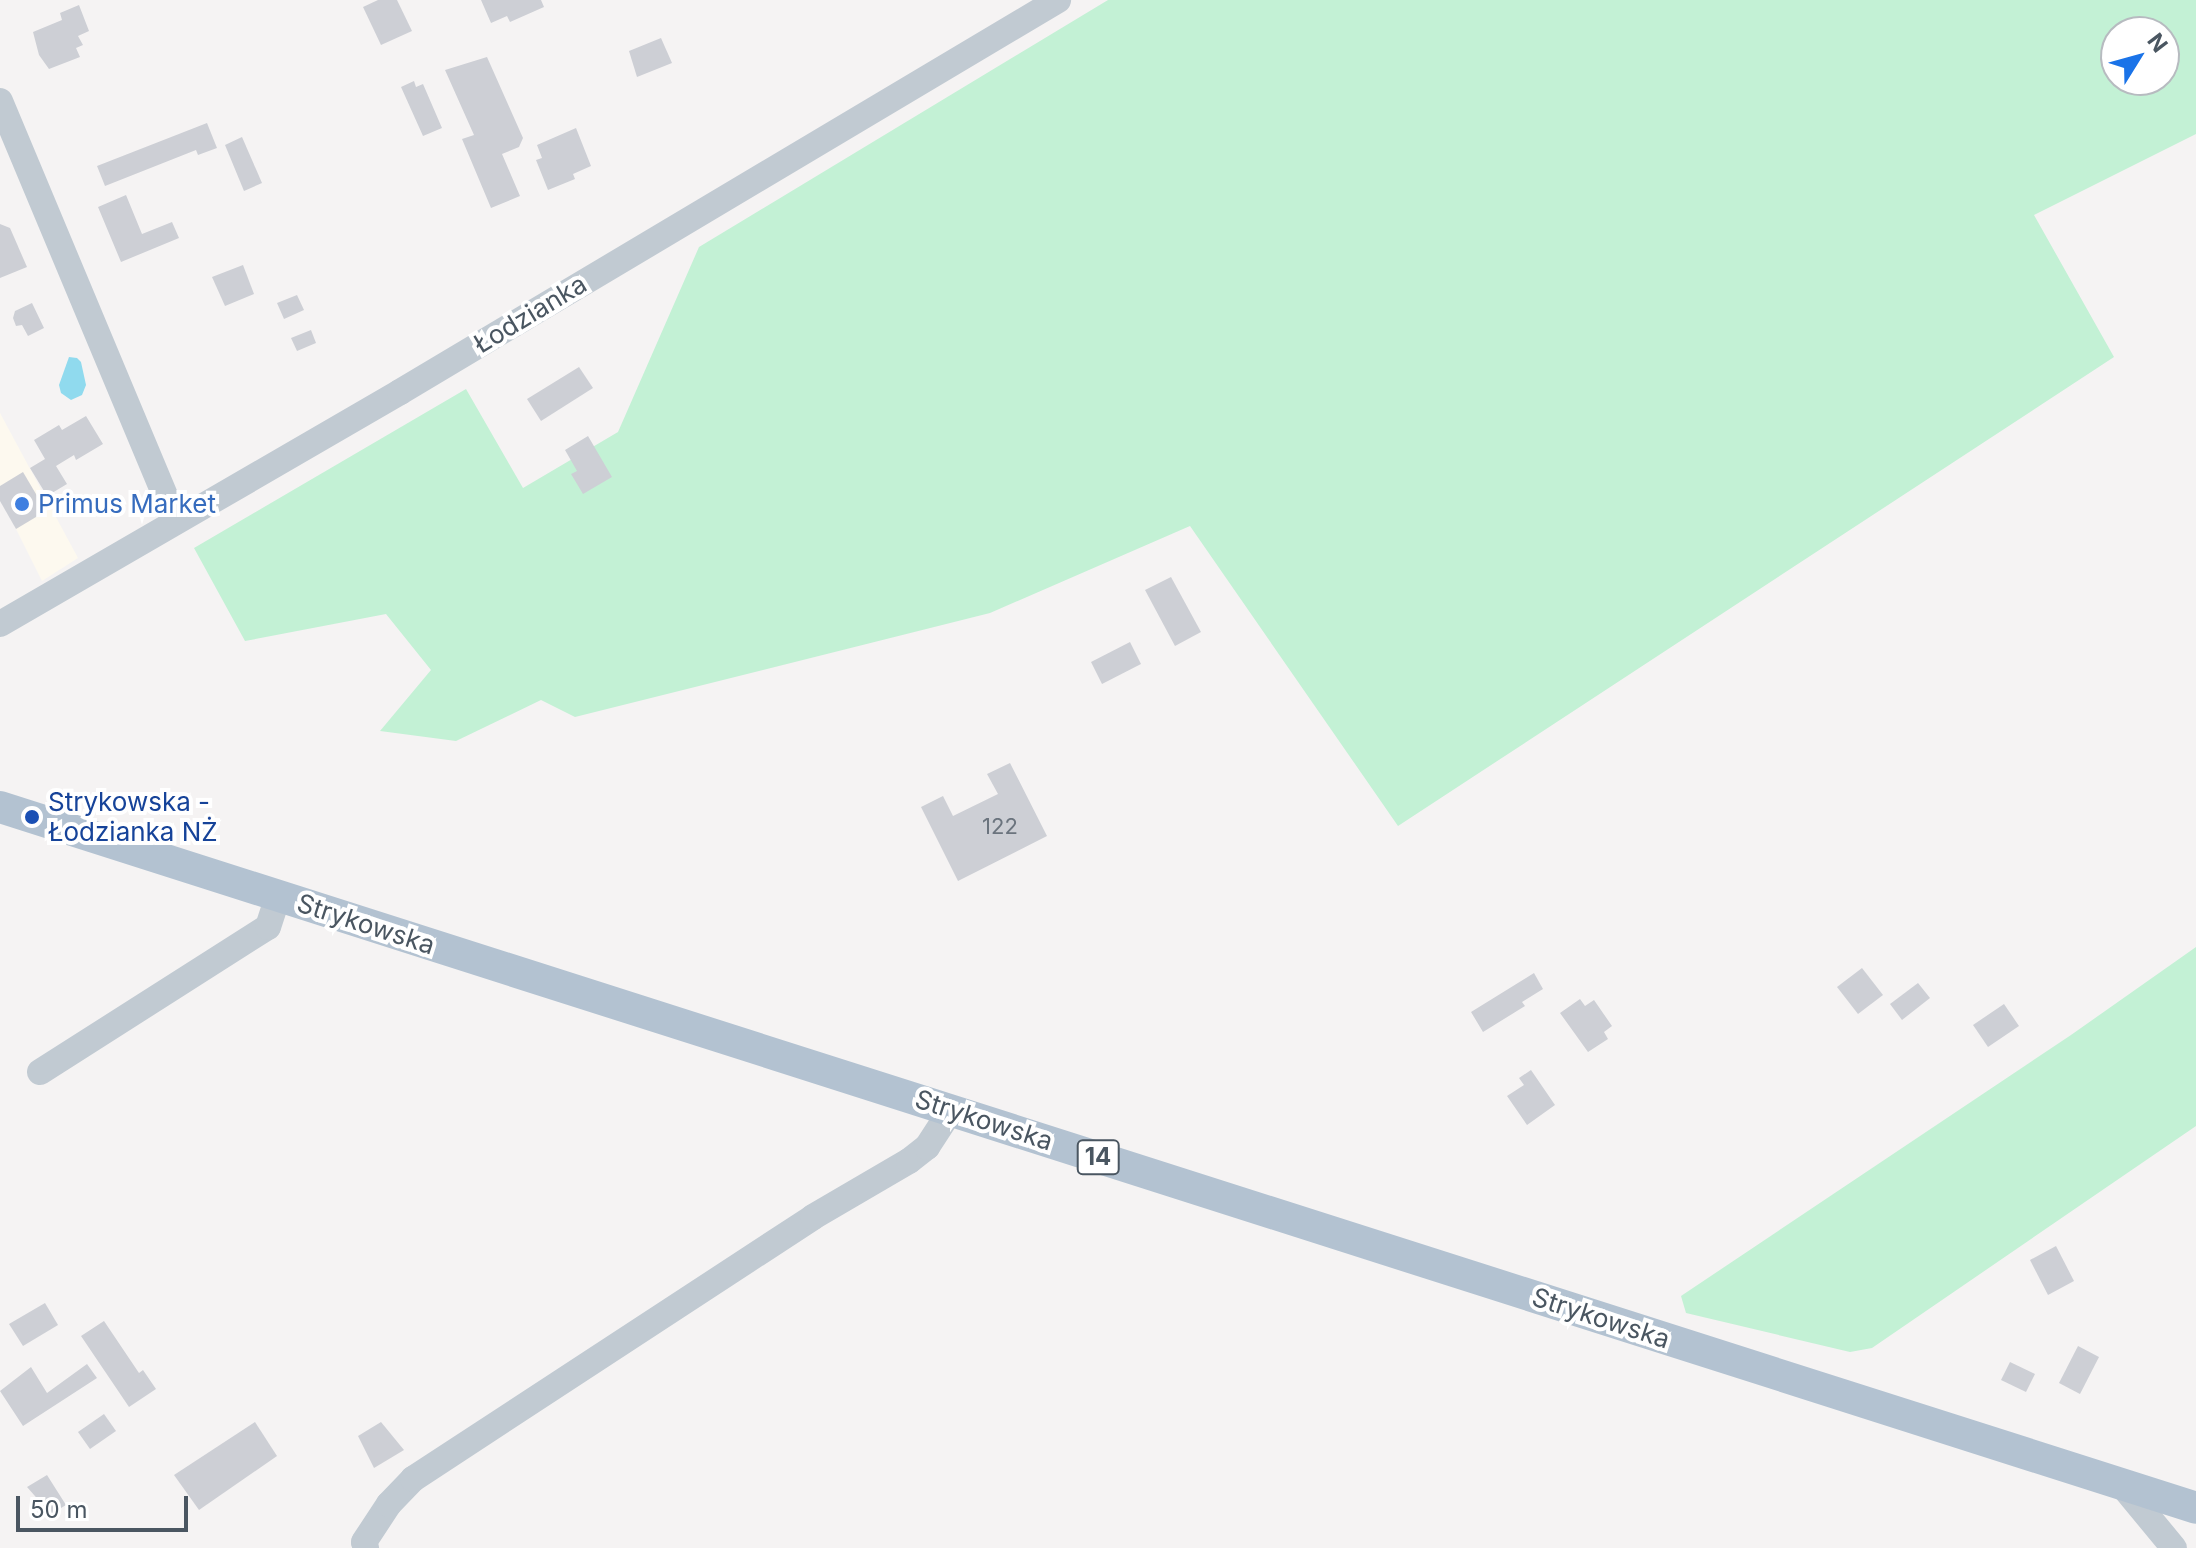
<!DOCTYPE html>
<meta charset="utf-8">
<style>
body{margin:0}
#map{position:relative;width:2196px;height:1548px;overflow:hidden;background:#f5f3f3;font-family:Inter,sans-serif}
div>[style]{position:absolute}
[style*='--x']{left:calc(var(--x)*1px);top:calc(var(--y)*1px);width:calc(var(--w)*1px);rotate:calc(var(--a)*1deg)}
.commercial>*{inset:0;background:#fdf9ef}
.green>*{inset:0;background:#c3f1d5}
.water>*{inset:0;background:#90daee}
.building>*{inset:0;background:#cdcfd5}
.minor>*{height:26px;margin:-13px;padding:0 13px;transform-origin:13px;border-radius:13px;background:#c1cad2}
.major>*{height:32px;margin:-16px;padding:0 16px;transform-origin:16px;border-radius:16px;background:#b3c2d1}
.dots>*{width:22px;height:22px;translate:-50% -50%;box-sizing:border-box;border:4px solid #fff;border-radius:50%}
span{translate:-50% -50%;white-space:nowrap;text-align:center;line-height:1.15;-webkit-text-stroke:8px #fff;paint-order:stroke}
.number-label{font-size:22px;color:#6b747e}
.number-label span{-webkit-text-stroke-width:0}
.shield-label span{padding:2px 6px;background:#fff;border:2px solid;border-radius:6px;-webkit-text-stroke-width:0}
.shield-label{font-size:24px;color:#4a5661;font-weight:700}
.street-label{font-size:26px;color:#4a5661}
.shop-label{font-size:26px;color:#366cbe}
.left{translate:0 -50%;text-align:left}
.transit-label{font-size:26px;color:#164399}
.north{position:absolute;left:2100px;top:16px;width:80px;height:80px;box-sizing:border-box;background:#fff;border:2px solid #b7bbc0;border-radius:50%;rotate:53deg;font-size:22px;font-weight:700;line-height:32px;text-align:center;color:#4a5661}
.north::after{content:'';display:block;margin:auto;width:28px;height:36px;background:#1a73e8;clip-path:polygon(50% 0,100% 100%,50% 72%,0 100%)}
.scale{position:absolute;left:16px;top:1496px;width:172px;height:36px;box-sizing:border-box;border:4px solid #4a5661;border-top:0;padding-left:10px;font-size:24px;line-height:28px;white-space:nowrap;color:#4a5661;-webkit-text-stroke:6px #fff;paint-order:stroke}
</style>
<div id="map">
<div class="commercial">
<i style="clip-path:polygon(0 413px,78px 558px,42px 581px,0 497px)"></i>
</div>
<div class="green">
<i style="clip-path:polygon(evenodd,1108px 0,2196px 0,2196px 134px,2034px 215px,2114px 357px,1398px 826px,1190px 526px,990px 613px,575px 717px,541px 700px,456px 741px,380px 731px,431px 670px,386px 614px,245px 641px,194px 548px,466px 389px,523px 488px,618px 432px,699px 247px,1108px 0,2116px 32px,2164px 32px,2164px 80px,2116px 80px,2116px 32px)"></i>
<i style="clip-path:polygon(2196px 947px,2196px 1126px,1872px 1348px,1850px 1352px,1686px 1313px,1681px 1296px,2071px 1035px)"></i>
</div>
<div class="water">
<i style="clip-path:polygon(69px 357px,77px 358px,81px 362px,86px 385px,82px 395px,71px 400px,61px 393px,59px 385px)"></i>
</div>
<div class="building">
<i style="clip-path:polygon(378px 0,397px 0,412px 31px,381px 45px,363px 7px)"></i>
<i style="clip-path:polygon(481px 0,541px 0,544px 7px,510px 22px,507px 16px,491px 23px)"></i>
<i style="clip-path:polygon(79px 5px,89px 31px,78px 36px,83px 45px,76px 48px,80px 57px,49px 69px,39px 55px,33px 32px,62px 20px,60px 13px)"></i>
<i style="clip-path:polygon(661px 38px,672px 63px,637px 77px,629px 51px)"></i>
<i style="clip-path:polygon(487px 57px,523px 138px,519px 147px,502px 154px,520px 196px,491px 208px,462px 139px,474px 135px,445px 70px)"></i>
<i style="clip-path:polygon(414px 81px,416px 87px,423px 84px,442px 128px,423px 136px,401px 87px)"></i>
<i style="clip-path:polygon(207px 123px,217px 148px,198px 155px,196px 150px,105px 186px,97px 166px)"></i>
<i style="clip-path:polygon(576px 128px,591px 166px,573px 174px,575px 179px,548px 190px,536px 160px,542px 158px,537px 145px)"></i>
<i style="clip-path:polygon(242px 137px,262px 183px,244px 191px,225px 145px)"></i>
<i style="clip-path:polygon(126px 195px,142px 234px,172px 222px,179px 238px,121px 262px,98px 207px)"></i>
<i style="clip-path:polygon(0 224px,10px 228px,27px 267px,0 278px)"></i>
<i style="clip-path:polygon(243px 265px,254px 294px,225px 306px,212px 277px)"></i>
<i style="clip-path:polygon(297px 295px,304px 310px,284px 319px,277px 303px)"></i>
<i style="clip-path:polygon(32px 303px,44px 328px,28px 336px,22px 325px,16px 326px,13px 318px,15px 311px)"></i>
<i style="clip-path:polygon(311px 330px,316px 343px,297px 351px,291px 338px)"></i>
<i style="clip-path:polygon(579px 367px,593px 388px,541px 421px,527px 399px)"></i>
<i style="clip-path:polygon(86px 416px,103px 444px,76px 460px,74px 455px,56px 466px,67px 484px,47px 496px,30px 468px,45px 459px,34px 440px,59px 425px,62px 430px)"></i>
<i style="clip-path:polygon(588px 436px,612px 477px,583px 494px,571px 474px,577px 471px,565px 450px)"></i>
<i style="clip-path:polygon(23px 472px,46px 511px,16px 529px,0 501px,0 486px)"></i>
<i style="clip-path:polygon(1171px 577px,1201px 632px,1175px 646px,1145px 590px)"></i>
<i style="clip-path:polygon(1130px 642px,1141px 664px,1102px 684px,1091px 662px)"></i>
<i style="clip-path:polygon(1010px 763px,1047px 836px,958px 881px,921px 807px,943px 796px,953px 816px,998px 794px,987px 774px)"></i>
<i style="clip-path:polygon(1862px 968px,1883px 995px,1858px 1014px,1837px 987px)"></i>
<i style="clip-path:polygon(1534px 973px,1543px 989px,1522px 1002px,1525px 1006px,1483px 1032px,1471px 1012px)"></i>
<i style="clip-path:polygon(1918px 983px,1930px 998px,1902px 1020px,1890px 1004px)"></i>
<i style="clip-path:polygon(1580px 999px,1585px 1006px,1594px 1000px,1612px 1026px,1604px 1032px,1608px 1039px,1588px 1052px,1560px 1013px)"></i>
<i style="clip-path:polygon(2004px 1004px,2019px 1026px,1988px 1047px,1973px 1025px)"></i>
<i style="clip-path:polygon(1531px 1070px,1555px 1105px,1527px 1125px,1507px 1096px,1524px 1085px,1519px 1078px)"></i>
<i style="clip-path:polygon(2056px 1246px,2074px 1281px,2048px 1295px,2030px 1260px)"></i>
<i style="clip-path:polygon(45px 1303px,58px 1325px,23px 1346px,9px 1324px)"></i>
<i style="clip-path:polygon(104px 1321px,139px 1373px,143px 1370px,156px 1389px,129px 1407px,81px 1336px)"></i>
<i style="clip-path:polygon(2078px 1346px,2099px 1357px,2080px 1394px,2059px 1383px)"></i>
<i style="clip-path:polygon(2010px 1362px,2035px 1374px,2026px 1392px,2001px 1380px)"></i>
<i style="clip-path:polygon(87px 1364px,97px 1378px,23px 1426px,0 1391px,31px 1367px,47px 1393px)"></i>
<i style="clip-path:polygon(104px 1414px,116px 1431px,90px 1449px,78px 1432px)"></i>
<i style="clip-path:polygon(255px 1422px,277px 1456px,199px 1510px,174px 1475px)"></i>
<i style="clip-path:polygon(381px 1422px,404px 1450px,374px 1468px,358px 1436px)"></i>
<i style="clip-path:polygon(47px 1475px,66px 1505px,46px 1517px,40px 1507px,42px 1504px,27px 1487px)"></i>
</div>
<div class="minor">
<i style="--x:0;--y:101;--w:455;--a:67.3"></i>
<i style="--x:0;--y:624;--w:462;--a:-30.1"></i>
<i style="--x:400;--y:392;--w:766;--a:-30.78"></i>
<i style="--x:40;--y:1072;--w:270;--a:-32.5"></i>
<i style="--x:268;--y:927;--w:33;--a:-72"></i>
<i style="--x:2121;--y:1484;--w:83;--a:50.4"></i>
<i style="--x:366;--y:1548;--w:6;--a:-108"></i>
<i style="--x:364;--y:1542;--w:45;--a:-56.7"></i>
<i style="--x:389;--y:1504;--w:35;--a:-46"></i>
<i style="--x:413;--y:1479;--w:478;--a:-33.2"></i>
<i style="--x:813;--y:1217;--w:111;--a:-30.3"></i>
<i style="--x:909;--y:1161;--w:23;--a:-38"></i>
<i style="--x:927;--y:1147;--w:44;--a:-57"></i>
</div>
<div class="major">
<i style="--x:0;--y:807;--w:2305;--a:17.7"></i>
</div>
<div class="dots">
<i style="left:22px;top:504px;background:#3f7fe0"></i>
<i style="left:32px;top:817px;background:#1a4fb4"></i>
</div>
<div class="number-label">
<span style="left:1000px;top:827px">122</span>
</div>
<div class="shield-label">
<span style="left:1098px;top:1157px">14</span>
</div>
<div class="street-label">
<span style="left:530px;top:314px;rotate:-31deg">Łodzianka</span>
<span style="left:366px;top:924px;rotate:18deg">Strykowska</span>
<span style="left:984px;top:1120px;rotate:18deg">Strykowska</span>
<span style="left:1601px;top:1318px;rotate:18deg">Strykowska</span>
</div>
<div class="shop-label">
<span class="left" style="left:38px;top:504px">Primus Market</span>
</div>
<div class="transit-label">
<span class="left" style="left:48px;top:817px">Strykowska -<br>Łodzianka NŻ</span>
</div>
<div class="north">N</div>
<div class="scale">50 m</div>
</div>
